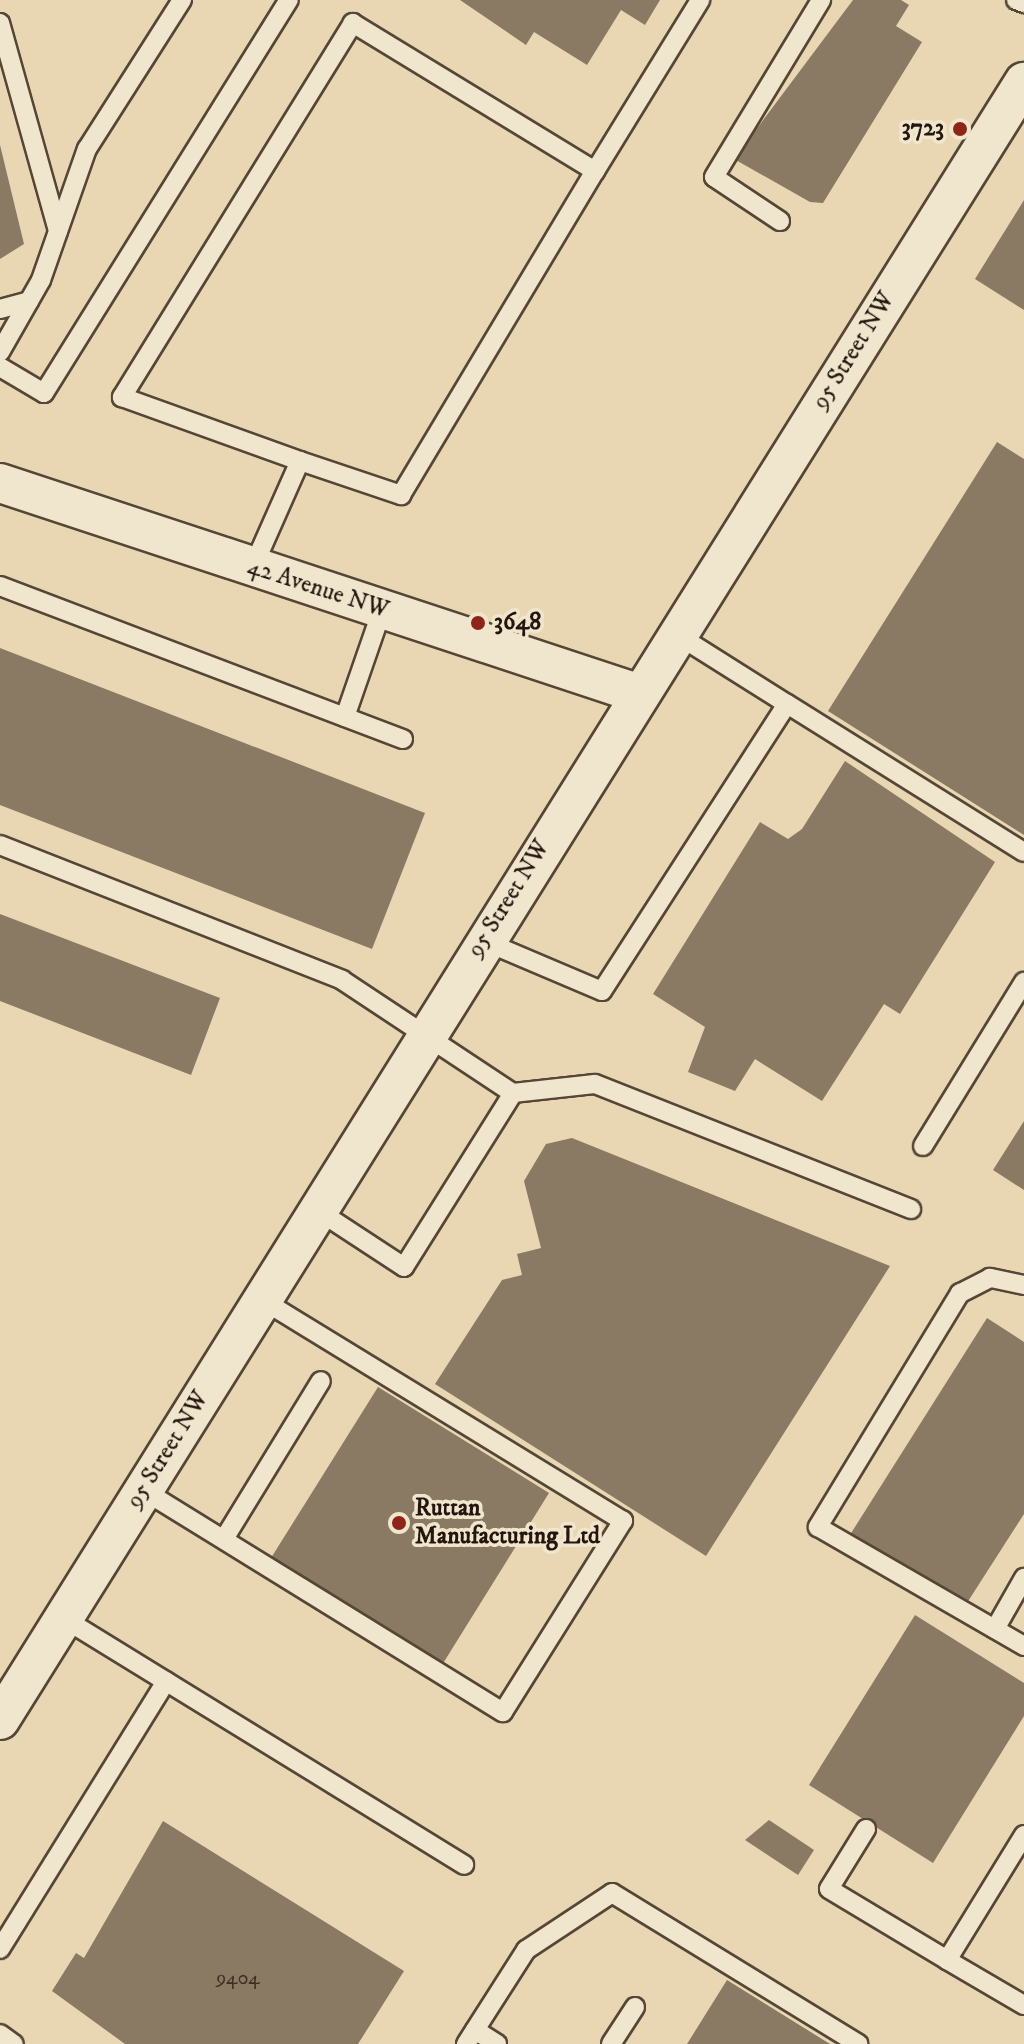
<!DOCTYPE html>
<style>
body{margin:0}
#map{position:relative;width:1024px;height:2044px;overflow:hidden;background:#e8d7b2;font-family:"IM FELL DW Pica",serif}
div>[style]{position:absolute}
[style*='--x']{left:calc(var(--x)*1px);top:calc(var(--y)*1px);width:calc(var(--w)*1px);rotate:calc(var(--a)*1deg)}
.building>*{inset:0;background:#8a7a63}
.roads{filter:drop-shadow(2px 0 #554636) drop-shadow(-2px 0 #554636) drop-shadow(0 2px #554636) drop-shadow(0 -2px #554636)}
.lane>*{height:18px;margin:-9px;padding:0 9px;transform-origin:9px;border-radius:9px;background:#f0e5cd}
.street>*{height:38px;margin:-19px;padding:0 19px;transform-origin:19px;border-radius:19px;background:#f0e5cd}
.dots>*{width:22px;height:22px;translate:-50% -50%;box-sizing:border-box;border:4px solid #f0e5cd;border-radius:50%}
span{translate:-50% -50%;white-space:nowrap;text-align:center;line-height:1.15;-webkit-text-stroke:7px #f0e5cd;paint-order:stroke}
.number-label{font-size:20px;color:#3e2f22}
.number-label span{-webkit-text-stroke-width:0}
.poi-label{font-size:24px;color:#24160d;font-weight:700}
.right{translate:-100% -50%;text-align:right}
.left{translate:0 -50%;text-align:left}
.street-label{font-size:24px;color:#24160d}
</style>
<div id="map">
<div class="building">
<i style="clip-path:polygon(460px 0,660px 0,645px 25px,621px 10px,587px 65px,534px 32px,526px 45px)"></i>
<i style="clip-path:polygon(853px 0,901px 0,909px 5px,896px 26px,922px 42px,823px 203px,810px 202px,734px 159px)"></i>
<i style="clip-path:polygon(0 145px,24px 244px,0 259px)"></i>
<i style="clip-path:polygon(1024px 200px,1024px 310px,975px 279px)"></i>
<i style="clip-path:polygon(997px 442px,1024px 459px,1024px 835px,828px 711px)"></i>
<i style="clip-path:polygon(0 648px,425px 813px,372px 949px,0 805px)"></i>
<i style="clip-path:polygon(845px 761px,995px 862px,900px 1014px,884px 1004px,822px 1101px,755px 1059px,735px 1091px,688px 1072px,705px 1027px,653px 994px,760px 822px,788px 839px,802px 829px)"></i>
<i style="clip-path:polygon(0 914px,220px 998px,191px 1075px,0 1001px)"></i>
<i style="clip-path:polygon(1024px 1121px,1024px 1190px,993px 1170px)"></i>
<i style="clip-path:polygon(572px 1138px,890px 1266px,706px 1556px,435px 1384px,502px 1280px,522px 1275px,517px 1254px,541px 1248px,524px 1181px,546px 1144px)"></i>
<i style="clip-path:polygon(987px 1318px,1024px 1342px,1024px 1514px,965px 1606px,848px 1538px)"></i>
<i style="clip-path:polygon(378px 1387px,549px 1493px,442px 1665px,271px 1558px)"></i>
<i style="clip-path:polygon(915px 1615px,1024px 1683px,1024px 1716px,933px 1863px,809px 1785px)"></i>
<i style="clip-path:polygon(769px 1820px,814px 1850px,798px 1875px,745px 1840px)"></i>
<i style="clip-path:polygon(163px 1821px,404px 1971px,358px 2044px,125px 2044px,52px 1991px,76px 1953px,84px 1958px)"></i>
<i style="clip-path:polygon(727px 1980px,830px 2044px,687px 2044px)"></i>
</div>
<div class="roads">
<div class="lane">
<i style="--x:1016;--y:0;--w:9;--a:21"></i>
<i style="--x:0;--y:23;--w:216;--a:74.4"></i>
<i style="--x:595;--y:171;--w:201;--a:-58.4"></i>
<i style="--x:780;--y:221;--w:79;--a:-146.3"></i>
<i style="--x:714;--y:177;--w:207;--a:-58.8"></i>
<i style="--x:0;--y:309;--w:30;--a:-15"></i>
<i style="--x:0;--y:352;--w:83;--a:-60.3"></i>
<i style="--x:41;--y:280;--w:139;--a:-70.7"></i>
<i style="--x:87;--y:149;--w:177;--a:-57.5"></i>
<i style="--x:0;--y:367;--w:51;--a:30.6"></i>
<i style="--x:44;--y:393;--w:463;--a:-58.1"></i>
<i style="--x:253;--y:567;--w:116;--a:-66.1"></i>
<i style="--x:300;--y:461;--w:107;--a:18.6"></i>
<i style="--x:401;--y:495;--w:378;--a:-59.1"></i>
<i style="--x:595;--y:171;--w:284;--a:-148.6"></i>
<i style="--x:353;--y:23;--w:440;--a:121.7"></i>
<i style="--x:122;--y:397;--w:189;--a:19.8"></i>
<i style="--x:0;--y:586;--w:431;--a:20.8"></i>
<i style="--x:787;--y:704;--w:279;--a:32"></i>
<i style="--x:345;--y:717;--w:113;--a:-70.9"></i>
<i style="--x:0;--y:845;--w:368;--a:21.5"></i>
<i style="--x:342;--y:980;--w:205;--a:33.5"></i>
<i style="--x:513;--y:1093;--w:82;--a:-6.3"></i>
<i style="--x:595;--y:1084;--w:340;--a:21.6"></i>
<i style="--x:484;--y:941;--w:128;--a:23"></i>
<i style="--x:602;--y:991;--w:341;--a:-57.2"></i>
<i style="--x:787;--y:704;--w:131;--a:-147.8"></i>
<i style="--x:923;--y:1146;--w:193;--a:-58.4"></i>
<i style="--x:317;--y:1210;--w:104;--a:33.2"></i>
<i style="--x:404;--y:1267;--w:205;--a:-57.9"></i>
<i style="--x:1024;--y:1285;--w:35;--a:-168"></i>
<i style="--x:990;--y:1278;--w:34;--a:153"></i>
<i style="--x:960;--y:1293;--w:274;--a:121.3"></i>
<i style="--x:818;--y:1527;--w:238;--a:30"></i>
<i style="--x:143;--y:1490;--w:423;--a:31.7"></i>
<i style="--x:503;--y:1712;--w:226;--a:-57.9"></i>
<i style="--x:623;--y:1521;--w:425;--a:-148.5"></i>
<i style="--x:224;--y:1539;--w:185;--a:-58.5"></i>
<i style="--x:63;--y:1618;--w:471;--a:31.6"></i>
<i style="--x:995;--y:1629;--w:59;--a:-60.4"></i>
<i style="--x:866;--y:1829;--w:70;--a:121.7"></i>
<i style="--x:829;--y:1889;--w:138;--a:31"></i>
<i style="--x:1024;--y:1835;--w:147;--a:121.6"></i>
<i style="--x:947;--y:1960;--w:89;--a:30.3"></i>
<i style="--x:0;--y:1949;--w:315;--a:-58.2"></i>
<i style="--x:475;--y:2030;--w:26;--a:32"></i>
<i style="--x:0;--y:2034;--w:17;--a:36"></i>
<i style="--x:466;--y:2044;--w:112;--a:-57.4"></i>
<i style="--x:526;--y:1950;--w:103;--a:-33.5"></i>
<i style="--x:612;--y:1893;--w:289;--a:31.5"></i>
<i style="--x:611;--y:2044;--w:44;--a:-57"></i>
</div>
<div class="street">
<i style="--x:0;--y:483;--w:671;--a:18.25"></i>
<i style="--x:0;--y:1720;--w:1932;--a:-57.99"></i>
</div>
</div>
<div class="dots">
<i style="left:960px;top:129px;background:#8f2418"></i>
<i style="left:478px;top:623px;background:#8f2418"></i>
<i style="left:399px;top:1523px;background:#8f2418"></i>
</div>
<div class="number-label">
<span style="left:238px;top:1978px">9404</span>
</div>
<div class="poi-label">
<span class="right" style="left:944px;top:129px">3723</span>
<span class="left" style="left:494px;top:623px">3648</span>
<span class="left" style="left:415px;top:1523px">Ruttan<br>Manufacturing Ltd</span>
</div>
<div class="street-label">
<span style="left:854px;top:351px;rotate:-58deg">95 Street NW</span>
<span style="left:318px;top:589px;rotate:18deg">42 Avenue NW</span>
<span style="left:509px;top:899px;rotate:-58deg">95 Street NW</span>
<span style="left:168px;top:1450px;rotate:-58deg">95 Street NW</span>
</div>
</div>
